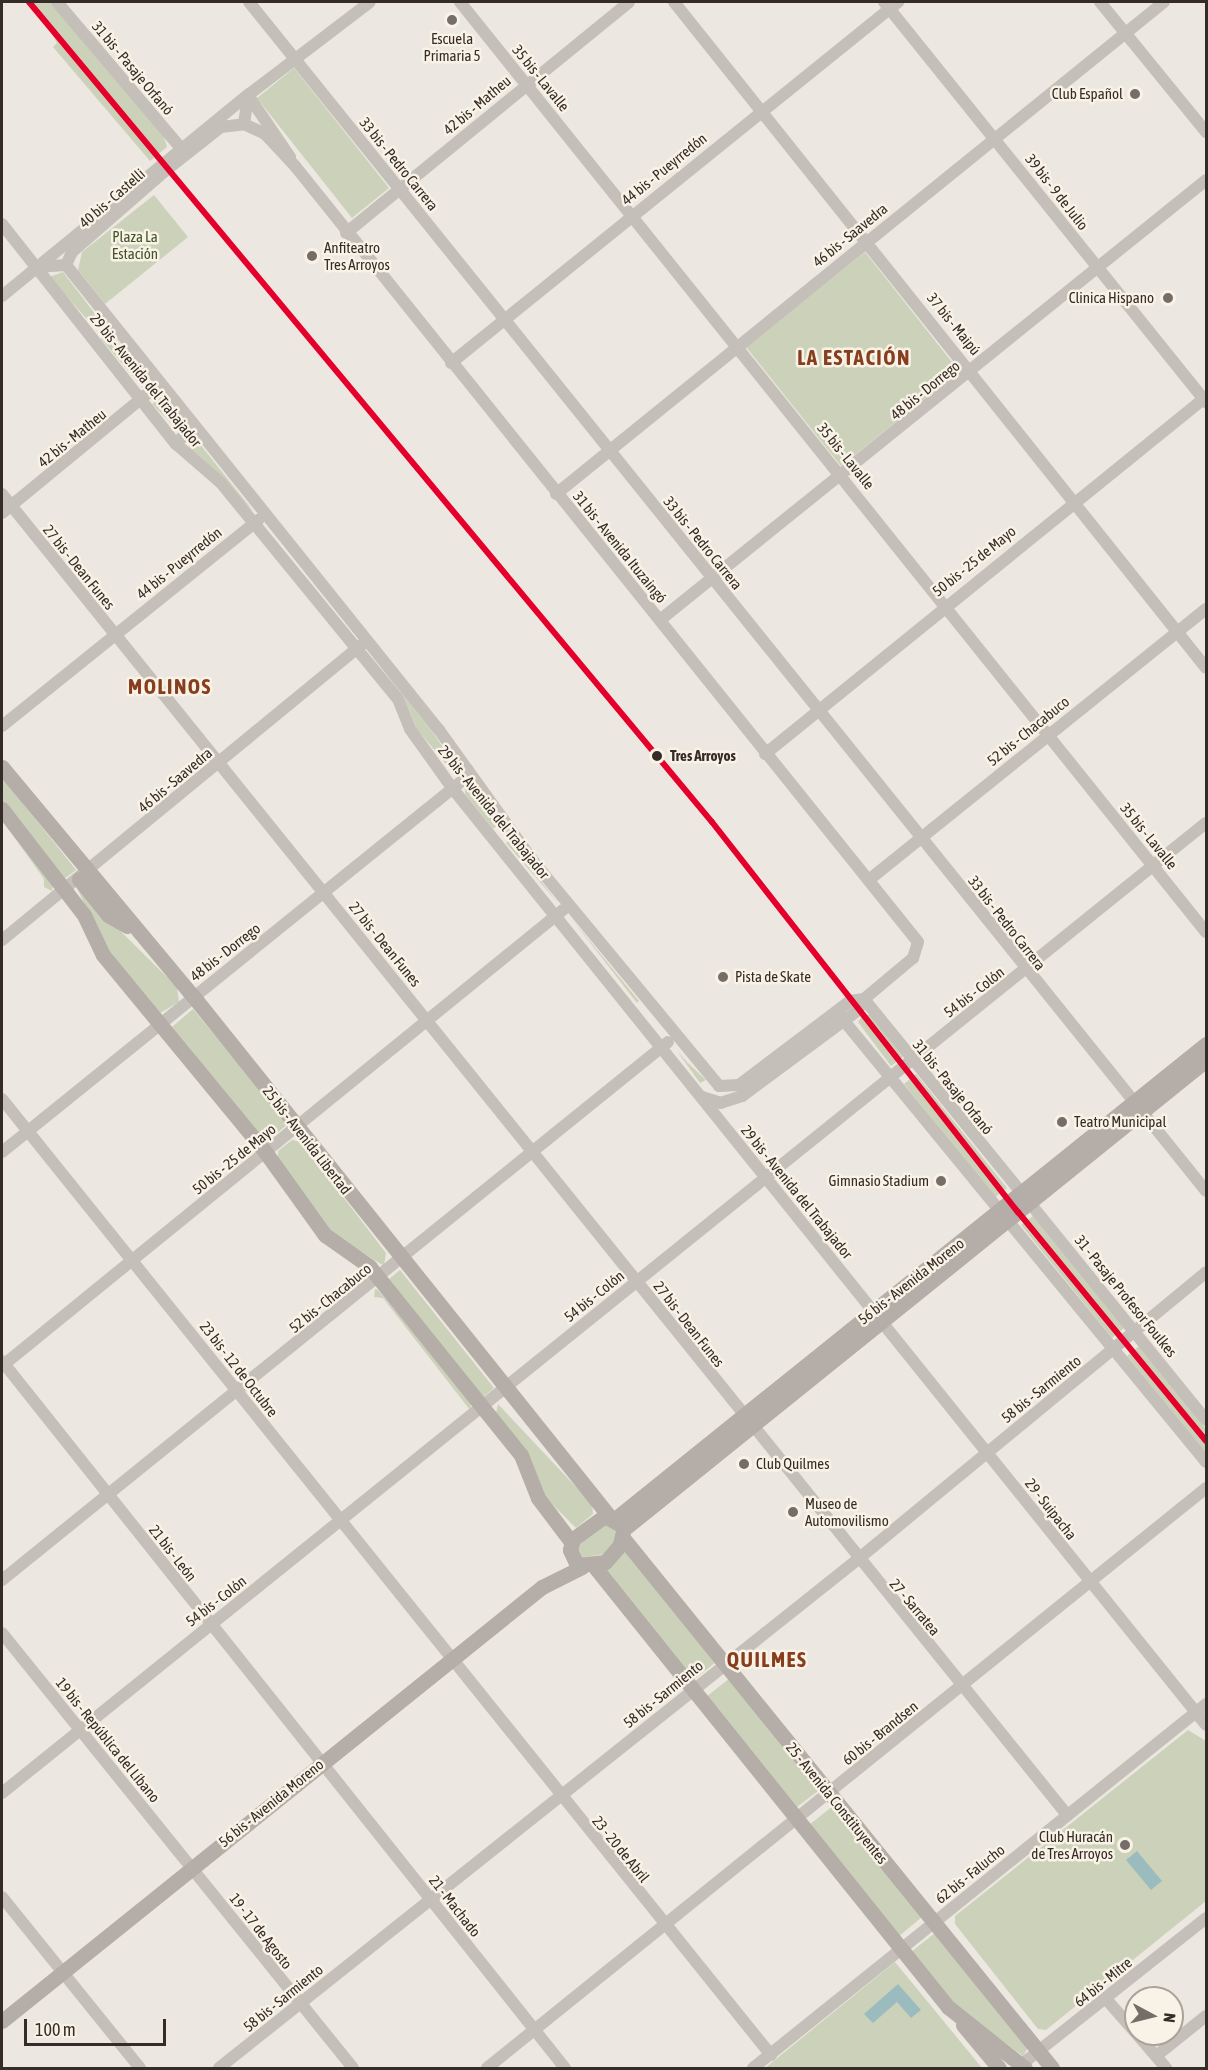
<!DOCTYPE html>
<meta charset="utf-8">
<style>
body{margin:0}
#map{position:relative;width:1208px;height:2070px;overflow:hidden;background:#ece7e0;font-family:"Asap Condensed",sans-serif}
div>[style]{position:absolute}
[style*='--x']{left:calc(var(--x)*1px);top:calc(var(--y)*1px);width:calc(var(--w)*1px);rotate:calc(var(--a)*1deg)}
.green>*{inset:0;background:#ccd2ba}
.water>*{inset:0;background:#9bbcbe}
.minor>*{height:12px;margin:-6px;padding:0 6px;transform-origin:6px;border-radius:6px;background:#c5bfb9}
.major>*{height:15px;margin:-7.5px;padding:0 7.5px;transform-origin:7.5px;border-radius:7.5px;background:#b4ada8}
.rail-1>*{height:6px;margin:-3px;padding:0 3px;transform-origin:3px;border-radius:3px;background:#e4002b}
.dots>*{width:16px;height:16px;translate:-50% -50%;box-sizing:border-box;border:3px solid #f9f2e6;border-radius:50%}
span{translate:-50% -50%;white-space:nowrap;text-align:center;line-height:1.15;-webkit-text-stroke:5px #f9f2e6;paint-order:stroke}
.poi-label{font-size:15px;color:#362c27}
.right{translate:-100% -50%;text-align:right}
.left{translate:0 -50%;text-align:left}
.street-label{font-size:15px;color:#362c27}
.park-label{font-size:15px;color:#42542a}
.stop-label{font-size:15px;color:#362c27;font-weight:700}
.district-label{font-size:21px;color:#863e1f;font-weight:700;letter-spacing:1.5px}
.frame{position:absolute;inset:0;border:3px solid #362c27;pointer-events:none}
.north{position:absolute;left:1124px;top:1986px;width:60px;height:60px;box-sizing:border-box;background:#f9f2e6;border:2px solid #aba39a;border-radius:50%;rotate:97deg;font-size:16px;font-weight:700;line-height:24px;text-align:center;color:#362c27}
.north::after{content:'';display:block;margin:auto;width:21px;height:27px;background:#766d68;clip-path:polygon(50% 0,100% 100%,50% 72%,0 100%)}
.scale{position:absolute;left:24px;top:2019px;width:142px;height:27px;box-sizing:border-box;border:3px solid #362c27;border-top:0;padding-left:8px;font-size:18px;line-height:21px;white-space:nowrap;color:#362c27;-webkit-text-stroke:4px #f9f2e6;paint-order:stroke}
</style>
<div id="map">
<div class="green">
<i style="clip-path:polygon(27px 2px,50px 2px,162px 131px,167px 147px,150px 161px,53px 47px,57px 43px,49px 29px)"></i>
<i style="clip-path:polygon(294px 68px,389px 188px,352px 218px,257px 98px)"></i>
<i style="clip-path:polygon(154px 195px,188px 237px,105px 304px,78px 270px,82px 252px)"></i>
<i style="clip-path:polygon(865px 252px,959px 371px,841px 466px,746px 347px)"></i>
<i style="clip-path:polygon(63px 272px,99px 319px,95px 328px,49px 277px)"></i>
<i style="clip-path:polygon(109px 331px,147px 380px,142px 387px,101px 339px)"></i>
<i style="clip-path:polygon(161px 397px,183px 423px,180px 432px,152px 404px)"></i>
<i style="clip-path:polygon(191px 437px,195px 438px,254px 512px,189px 449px)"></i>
<i style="clip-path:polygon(368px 651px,431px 730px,455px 765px,455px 775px,417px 729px,404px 698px)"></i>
<i style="clip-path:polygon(2px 777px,76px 870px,64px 879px,2px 801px)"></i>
<i style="clip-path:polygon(465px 788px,499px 824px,493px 829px,465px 794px)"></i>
<i style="clip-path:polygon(2px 820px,53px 885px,52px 891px,44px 887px,44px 879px)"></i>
<i style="clip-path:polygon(511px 839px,529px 866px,559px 904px,506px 843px)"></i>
<i style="clip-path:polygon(77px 888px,177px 987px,179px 1002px,160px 1013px,108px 955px)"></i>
<i style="clip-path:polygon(571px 918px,639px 1001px,637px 1003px)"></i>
<i style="clip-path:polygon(193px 1009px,288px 1124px,266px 1142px,172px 1027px)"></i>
<i style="clip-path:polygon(863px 1015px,871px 1015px,903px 1057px,891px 1066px,858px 1022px)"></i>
<i style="clip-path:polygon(677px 1051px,688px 1063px,706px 1080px,700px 1083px)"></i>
<i style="clip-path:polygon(916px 1074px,1007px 1188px,995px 1197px,904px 1084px)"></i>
<i style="clip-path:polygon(292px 1140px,301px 1142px,386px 1253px,384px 1266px,333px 1234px,278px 1160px,278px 1151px)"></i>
<i style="clip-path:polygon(1033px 1216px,1124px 1328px,1112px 1338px,1021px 1225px)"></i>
<i style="clip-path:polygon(400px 1270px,494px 1388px,482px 1398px,388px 1280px)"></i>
<i style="clip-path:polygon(375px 1289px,378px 1290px,472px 1402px,470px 1410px,383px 1298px,374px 1297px)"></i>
<i style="clip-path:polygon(1139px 1346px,1206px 1429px,1206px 1454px,1127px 1356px)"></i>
<i style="clip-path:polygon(498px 1404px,592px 1504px,593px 1514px,576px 1528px,544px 1496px,531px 1461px,496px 1413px)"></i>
<i style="clip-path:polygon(616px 1524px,619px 1537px,605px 1554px,579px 1558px,577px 1548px,596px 1526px)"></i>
<i style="clip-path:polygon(626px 1550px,716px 1662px,692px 1681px,602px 1570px)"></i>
<i style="clip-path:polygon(730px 1678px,818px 1791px,793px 1810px,706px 1697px)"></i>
<i style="clip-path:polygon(1188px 1730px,1206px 1741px,1206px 1901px,1046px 2030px,1038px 2029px,955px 1924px,955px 1916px)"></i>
<i style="clip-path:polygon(833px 1806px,922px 1917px,898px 1937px,809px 1825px)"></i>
<i style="clip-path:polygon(935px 1933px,1028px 2048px,1023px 2056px,952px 2003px,911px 1952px)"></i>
<i style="clip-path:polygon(895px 1962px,982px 2068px,765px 2068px)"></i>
</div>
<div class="water">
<i style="clip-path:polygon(1137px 1851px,1162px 1881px,1151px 1890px,1126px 1860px)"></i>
<i style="clip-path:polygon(898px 1984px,921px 2010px,911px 2018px,897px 2002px,873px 2023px,864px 2014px)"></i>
</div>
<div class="minor">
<i style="--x:57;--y:2;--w:197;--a:49.7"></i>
<i style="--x:249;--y:2;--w:1526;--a:51.17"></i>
<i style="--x:460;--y:2;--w:1192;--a:51.27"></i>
<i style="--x:674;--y:2;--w:852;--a:51.38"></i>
<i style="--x:884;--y:2;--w:514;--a:51.17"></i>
<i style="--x:1100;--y:2;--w:168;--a:50.8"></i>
<i style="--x:244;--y:124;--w:23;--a:25"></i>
<i style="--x:265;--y:134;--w:44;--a:46.8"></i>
<i style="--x:295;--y:166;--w:995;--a:51.24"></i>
<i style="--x:918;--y:942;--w:17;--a:107"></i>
<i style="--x:913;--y:958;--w:64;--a:140.1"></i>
<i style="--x:864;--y:999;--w:14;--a:120"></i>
<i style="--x:857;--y:1011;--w:143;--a:143.5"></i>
<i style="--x:742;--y:1096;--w:22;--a:162"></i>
<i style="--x:721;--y:1103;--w:19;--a:-162"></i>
<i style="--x:2;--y:224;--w:280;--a:51.7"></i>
<i style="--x:176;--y:444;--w:60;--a:40.9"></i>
<i style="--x:221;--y:483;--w:279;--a:50.7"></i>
<i style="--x:398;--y:699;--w:32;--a:68"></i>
<i style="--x:410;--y:729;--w:74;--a:54.4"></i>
<i style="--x:453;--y:789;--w:1201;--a:51.18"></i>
<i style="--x:346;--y:233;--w:365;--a:-39.2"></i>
<i style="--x:66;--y:265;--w:596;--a:51.27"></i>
<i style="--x:439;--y:730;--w:161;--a:54.3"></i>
<i style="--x:533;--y:861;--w:292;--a:50.4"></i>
<i style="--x:719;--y:1086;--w:20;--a:-3"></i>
<i style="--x:739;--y:1085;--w:139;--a:-37.1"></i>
<i style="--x:850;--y:1001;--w:14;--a:-8"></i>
<i style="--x:37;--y:267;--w:29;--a:-4"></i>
<i style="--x:66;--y:265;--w:14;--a:-65"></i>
<i style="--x:72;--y:252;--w:123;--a:-41.1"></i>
<i style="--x:165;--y:171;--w:71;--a:-38.2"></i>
<i style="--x:221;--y:127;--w:23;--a:-7"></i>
<i style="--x:244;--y:124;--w:29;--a:-82"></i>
<i style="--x:248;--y:95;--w:153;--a:-37.3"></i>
<i style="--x:2;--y:296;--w:318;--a:-39.3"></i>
<i style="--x:248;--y:95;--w:75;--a:55.9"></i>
<i style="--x:451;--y:363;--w:575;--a:-38.92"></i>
<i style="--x:176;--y:444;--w:25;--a:-48"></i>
<i style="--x:2;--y:494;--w:1697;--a:51.12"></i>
<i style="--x:556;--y:494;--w:782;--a:-38.98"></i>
<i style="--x:2;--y:513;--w:203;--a:-39.4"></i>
<i style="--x:660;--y:620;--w:701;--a:-38.86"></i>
<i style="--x:2;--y:726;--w:329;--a:-38.8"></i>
<i style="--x:765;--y:754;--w:567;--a:-38.99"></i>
<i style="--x:870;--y:879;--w:431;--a:-38.8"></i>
<i style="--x:2;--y:940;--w:465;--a:-39.4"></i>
<i style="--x:864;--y:999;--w:542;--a:50.91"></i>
<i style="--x:840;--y:1016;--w:577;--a:50.63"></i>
<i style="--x:2;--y:1099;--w:1227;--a:51.19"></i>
<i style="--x:2;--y:1152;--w:599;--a:-38.9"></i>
<i style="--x:2;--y:1361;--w:904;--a:51.47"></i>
<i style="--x:2;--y:1366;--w:723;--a:-39.11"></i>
<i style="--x:2;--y:1580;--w:856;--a:-38.93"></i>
<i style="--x:2;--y:1633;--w:559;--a:51.1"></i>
<i style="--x:2;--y:1793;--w:1546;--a:-38.86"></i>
<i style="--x:2;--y:1897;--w:220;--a:51.1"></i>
<i style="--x:1106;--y:1999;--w:45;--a:48.6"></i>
<i style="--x:1137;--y:2034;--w:45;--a:49.5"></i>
<i style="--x:1156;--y:2056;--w:64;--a:-38.7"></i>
<i style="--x:219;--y:2068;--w:816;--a:-38.53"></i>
<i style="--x:857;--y:1560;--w:452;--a:-39.5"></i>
<i style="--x:487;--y:2068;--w:924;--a:-38.89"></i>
<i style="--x:753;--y:2068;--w:581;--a:-38.78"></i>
<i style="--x:1017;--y:2068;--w:241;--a:-38.4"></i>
</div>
<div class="major">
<i style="--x:2;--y:767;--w:298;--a:50.2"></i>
<i style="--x:193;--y:996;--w:666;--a:51.34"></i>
<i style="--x:2;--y:809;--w:134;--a:52.3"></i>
<i style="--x:84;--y:915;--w:44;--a:64.6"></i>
<i style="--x:103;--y:955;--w:256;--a:50.5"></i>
<i style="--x:266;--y:1153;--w:101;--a:54.3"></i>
<i style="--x:325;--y:1235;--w:54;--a:35.2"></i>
<i style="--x:369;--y:1266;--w:243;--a:51.2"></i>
<i style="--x:521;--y:1455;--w:46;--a:68.4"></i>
<i style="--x:538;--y:1498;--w:56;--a:52.9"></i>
<i style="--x:79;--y:879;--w:46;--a:51.1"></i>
<i style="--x:108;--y:915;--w:22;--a:30"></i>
<i style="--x:605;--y:1516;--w:22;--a:30"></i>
<i style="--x:624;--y:1527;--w:18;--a:103"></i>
<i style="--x:620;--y:1545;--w:23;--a:131"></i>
<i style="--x:605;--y:1562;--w:28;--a:174"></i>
<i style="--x:577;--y:1565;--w:17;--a:-115"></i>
<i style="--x:570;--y:1550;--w:11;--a:-75"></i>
<i style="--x:573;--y:1539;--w:39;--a:-36"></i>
<i style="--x:616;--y:1518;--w:757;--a:-38.78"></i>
<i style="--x:624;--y:1529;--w:747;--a:-38.86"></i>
<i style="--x:623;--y:1538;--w:682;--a:51.01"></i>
<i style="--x:594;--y:1566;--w:566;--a:51.25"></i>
<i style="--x:948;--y:2007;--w:98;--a:38.4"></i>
<i style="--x:2;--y:2021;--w:693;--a:-38.79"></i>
<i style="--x:542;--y:1587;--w:45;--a:-26.6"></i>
<i style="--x:963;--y:2025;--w:56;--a:50.1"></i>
</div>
<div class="rail-1">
<i style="--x:29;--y:2;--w:1067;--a:50.21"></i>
<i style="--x:712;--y:822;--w:496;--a:51.9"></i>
<i style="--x:1018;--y:1212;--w:296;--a:50.6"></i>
</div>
<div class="dots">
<i style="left:452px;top:20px;background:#766d68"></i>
<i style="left:1135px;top:94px;background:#766d68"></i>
<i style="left:312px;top:256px;background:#766d68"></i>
<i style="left:1168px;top:298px;background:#766d68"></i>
<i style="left:657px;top:756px;background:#362c27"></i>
<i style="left:723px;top:977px;background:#766d68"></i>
<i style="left:1062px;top:1122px;background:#766d68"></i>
<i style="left:941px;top:1181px;background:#766d68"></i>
<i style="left:744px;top:1464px;background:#766d68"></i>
<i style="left:793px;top:1512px;background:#766d68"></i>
<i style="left:1125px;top:1845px;background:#766d68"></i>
</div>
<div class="poi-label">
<span style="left:452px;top:47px">Escuela<br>Primaria 5</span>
<span class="right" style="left:1123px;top:94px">Club Español</span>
<span class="left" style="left:324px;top:256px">Anfiteatro<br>Tres Arroyos</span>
<span class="right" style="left:1154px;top:298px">Clinica Hispano</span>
<span class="left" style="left:735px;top:977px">Pista de Skate</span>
<span class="left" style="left:1074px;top:1122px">Teatro Municipal</span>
<span class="right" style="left:929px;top:1181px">Gimnasio Stadium</span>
<span class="left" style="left:756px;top:1464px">Club Quilmes</span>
<span class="left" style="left:805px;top:1512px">Museo de<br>Automovilismo</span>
<span class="right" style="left:1113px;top:1845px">Club Huracán<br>de Tres Arroyos</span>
</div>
<div class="street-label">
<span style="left:133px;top:68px;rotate:50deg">31 bis - Pasaje Orfanó</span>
<span style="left:541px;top:78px;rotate:51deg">35 bis - Lavalle</span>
<span style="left:477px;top:105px;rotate:-40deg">42 bis - Matheu</span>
<span style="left:399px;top:164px;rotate:51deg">33 bis - Pedro Carrera</span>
<span style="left:664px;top:169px;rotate:-39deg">44 bis - Pueyrredón</span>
<span style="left:1057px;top:192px;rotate:52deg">39 bis - 9 de Julio</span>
<span style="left:112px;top:198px;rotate:-41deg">40 bis - Castelli</span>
<span style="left:850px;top:235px;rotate:-39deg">46 bis - Saavedra</span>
<span style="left:954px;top:324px;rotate:51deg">37 bis - Maipú</span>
<span style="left:146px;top:380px;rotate:51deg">29 bis - Avenida del Trabajador</span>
<span style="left:925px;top:390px;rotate:-39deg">48 bis - Dorrego</span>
<span style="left:72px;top:438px;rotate:-39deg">42 bis - Matheu</span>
<span style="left:846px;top:456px;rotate:51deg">35 bis - Lavalle</span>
<span style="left:703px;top:543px;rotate:51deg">33 bis - Pedro Carrera</span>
<span style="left:620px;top:547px;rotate:51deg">31 bis - Avenida Ituzaingó</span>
<span style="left:974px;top:561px;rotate:-39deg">50 bis - 25 de Mayo</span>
<span style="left:179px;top:563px;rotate:-39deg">44 bis - Pueyrredón</span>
<span style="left:79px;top:567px;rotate:51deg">27 bis - Dean Funes</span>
<span style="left:1028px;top:731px;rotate:-39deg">52 bis - Chacabuco</span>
<span style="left:175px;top:780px;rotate:-40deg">46 bis - Saavedra</span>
<span style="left:494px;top:812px;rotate:51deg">29 bis - Avenida del Trabajador</span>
<span style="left:1149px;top:836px;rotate:51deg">35 bis - Lavalle</span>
<span style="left:1007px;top:923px;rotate:52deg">33 bis - Pedro Carrera</span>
<span style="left:385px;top:944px;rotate:51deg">27 bis - Dean Funes</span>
<span style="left:225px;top:952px;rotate:-38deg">48 bis - Dorrego</span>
<span style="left:974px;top:992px;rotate:-38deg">54 bis - Colón</span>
<span style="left:953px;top:1087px;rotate:51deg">31 bis - Pasaje Orfanó</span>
<span style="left:307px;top:1140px;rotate:52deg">25 bis - Avenida Libertad</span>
<span style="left:234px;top:1159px;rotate:-39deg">50 bis - 25 de Mayo</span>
<span style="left:797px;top:1192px;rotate:51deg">29 bis - Avenida del Trabajador</span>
<span style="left:911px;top:1281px;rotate:-38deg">56 bis - Avenida Moreno</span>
<span style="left:594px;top:1296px;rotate:-39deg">54 bis - Colón</span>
<span style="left:1126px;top:1296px;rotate:51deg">31 - Pasaje Profesor Foulkes</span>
<span style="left:330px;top:1298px;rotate:-39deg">52 bis - Chacabuco</span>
<span style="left:689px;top:1324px;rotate:52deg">27 bis - Dean Funes</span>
<span style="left:239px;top:1369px;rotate:52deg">23 bis - 12 de Octubre</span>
<span style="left:1041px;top:1389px;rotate:-39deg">58 bis - Sarmiento</span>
<span style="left:1051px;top:1509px;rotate:52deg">29 - Suipacha</span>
<span style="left:173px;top:1553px;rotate:52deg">21 bis - León</span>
<span style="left:216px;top:1601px;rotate:-38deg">54 bis - Colón</span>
<span style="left:915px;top:1607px;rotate:50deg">27 - Sarratea</span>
<span style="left:663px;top:1694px;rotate:-39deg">58 bis - Sarmiento</span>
<span style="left:880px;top:1733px;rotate:-39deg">60 bis - Brandsen</span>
<span style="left:108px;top:1740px;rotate:51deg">19 bis - República del Líbano</span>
<span style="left:271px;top:1803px;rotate:-39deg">56 bis - Avenida Moreno</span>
<span style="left:837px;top:1803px;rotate:51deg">25 - Avenida Constituyentes</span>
<span style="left:621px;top:1849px;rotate:51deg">23 - 20 de Abril</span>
<span style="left:970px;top:1874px;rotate:-39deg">62 bis - Falucho</span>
<span style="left:455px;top:1906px;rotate:52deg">21 - Machado</span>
<span style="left:261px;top:1931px;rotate:52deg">19 - 17 de Agosto</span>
<span style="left:1103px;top:1982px;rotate:-39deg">64 bis - Mitre</span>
<span style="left:283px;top:1998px;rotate:-39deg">58 bis - Sarmiento</span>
</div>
<div class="park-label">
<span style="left:135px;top:245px">Plaza La<br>Estación</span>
</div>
<div class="stop-label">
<span class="left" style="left:670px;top:756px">Tres Arroyos</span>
</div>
<div class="district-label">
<span style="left:854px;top:357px">LA ESTACIÓN</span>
<span style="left:170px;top:686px">MOLINOS</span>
<span style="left:767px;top:1659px">QUILMES</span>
</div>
<div class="frame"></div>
<div class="north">N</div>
<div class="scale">100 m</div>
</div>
